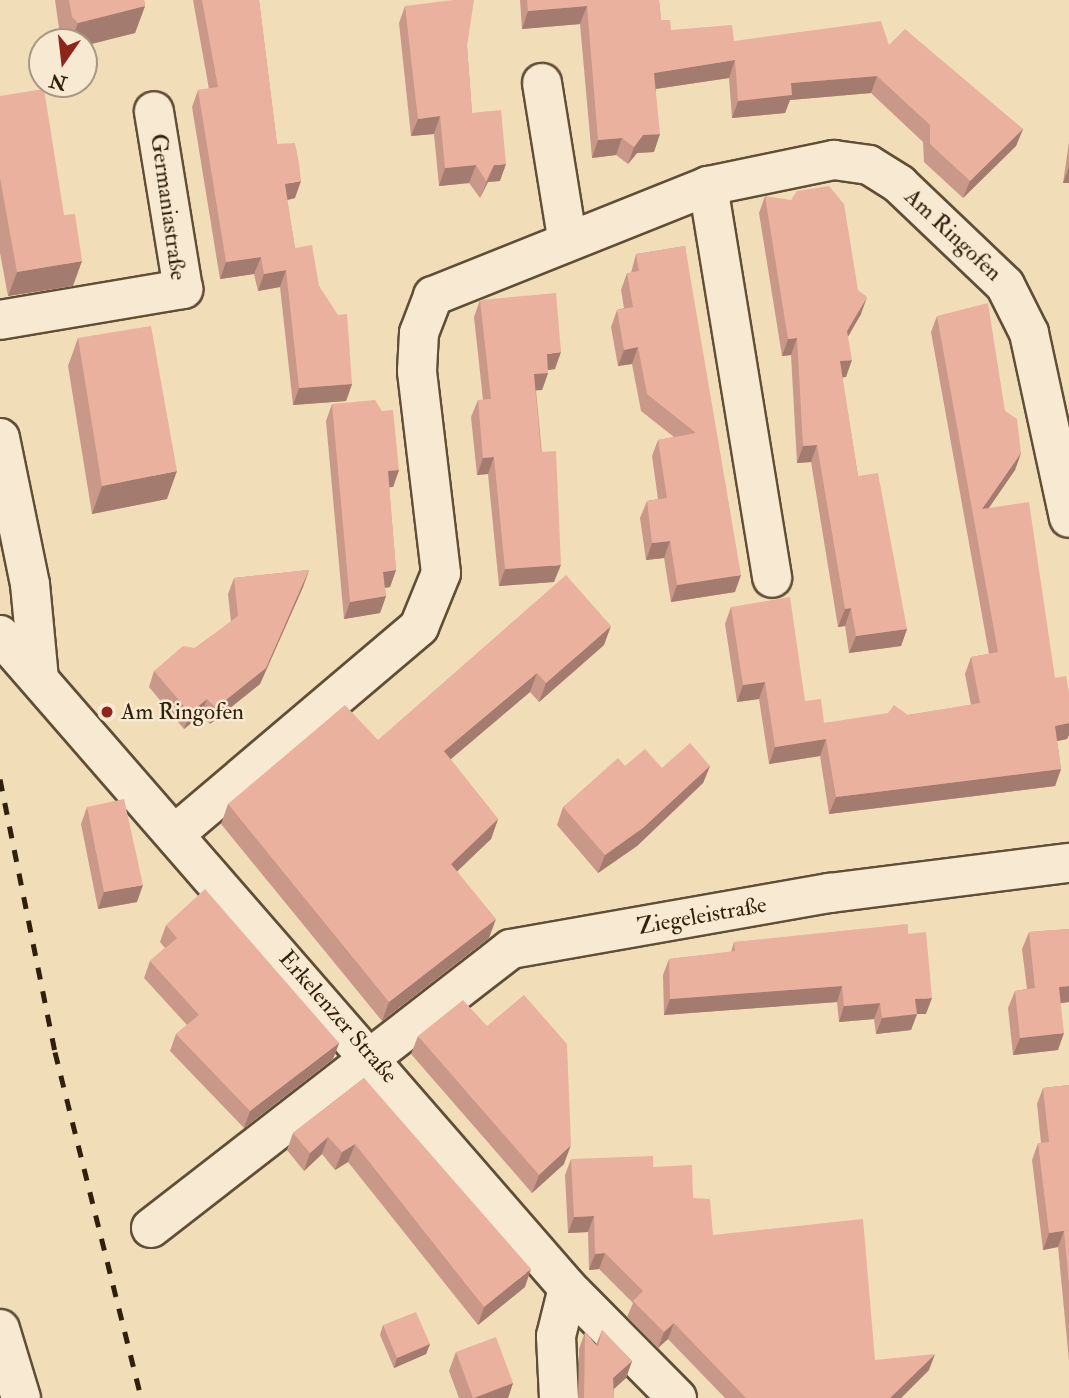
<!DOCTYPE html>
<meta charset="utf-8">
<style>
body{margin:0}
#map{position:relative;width:1069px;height:1398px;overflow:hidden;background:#f2ddb9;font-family:"IM FELL Double Pica",serif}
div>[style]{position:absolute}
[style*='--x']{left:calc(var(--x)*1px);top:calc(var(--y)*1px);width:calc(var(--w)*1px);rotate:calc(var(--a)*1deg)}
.roads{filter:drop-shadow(2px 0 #604e36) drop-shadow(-2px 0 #604e36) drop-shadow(0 2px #604e36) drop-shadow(0 -2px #604e36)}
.minor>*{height:38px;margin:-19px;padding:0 19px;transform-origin:19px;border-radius:19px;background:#f7e9d2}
.rail>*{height:5px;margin-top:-2.5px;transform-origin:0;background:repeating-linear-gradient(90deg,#2f1f0b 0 12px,transparent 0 24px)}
.wall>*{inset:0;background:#c99888}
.shaded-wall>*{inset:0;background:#a47c6f}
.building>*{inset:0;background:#eab19e}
.dots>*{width:19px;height:19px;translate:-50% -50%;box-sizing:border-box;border:4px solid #f7e9d2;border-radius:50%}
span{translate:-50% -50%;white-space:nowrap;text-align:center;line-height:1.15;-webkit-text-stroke:5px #f7e9d2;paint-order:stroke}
.street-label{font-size:23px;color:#2f1f0b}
.poi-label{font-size:23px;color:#2f1f0b}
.left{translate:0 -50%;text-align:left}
.north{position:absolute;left:28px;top:28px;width:70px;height:70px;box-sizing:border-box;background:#f7e9d2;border:2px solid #a79882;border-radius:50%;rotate:194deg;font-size:19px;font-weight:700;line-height:28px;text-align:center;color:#2f1f0b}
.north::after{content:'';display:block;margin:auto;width:24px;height:32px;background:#8f2418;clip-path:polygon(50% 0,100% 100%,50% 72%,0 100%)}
</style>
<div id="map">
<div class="roads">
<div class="minor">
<i style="--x:542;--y:83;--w:157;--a:80.8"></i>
<i style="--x:708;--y:186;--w:397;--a:80.7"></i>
<i style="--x:0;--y:320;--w:186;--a:-9.6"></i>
<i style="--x:183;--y:289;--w:180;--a:-99.3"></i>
<i style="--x:0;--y:438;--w:149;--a:78.4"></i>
<i style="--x:30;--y:584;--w:95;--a:84.6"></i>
<i style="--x:0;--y:635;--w:865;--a:48.98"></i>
<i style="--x:568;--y:1288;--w:155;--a:45.3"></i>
<i style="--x:176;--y:833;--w:319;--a:-40.3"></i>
<i style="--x:419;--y:627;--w:58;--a:-67.8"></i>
<i style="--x:441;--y:573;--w:203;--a:-96.8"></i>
<i style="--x:417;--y:371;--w:38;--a:-87"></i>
<i style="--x:419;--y:333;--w:40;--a:-69"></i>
<i style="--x:433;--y:296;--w:296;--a:-21.8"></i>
<i style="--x:708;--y:186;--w:129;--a:-11.7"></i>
<i style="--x:834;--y:160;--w:35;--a:8"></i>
<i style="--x:869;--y:165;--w:36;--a:32"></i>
<i style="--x:899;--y:184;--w:146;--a:43.6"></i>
<i style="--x:1005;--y:285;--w:54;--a:63.4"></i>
<i style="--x:1029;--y:333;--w:189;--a:77.8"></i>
<i style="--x:151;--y:1228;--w:455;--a:-37.8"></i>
<i style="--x:511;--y:949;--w:324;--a:-10"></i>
<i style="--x:830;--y:893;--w:240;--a:-7.2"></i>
<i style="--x:0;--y:1329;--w:72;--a:73.1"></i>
<i style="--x:559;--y:1398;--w:62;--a:-92.8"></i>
<i style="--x:556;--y:1336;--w:49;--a:-76"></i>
</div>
</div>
<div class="rail">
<i style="--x:0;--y:779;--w:278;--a:78.6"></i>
<i style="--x:55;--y:1052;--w:357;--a:76"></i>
</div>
<div class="wall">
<i style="clip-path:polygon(55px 0,144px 0,145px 6px,135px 33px,84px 42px,61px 42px)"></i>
<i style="clip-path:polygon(193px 0,259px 0,277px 144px,295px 198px,287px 200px,295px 248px,319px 286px,352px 384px,346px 401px,293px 405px,280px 287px,258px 291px,254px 274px,220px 279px,192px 107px,198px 90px,209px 89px)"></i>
<i style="clip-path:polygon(520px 0,659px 0,661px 20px,671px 30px,734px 41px,889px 45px,1023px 129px,1016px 146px,963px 198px,924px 162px,923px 142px,871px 93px,790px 100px,785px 113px,732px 118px,729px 78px,656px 89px,654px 152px,637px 153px,628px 164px,616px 155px,592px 158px,580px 24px,522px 29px)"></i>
<i style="clip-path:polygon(405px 6px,467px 46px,472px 113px,500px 181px,488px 182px,480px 198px,469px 183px,439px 186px,434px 134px,411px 136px,399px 23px)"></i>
<i style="clip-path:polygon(0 96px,73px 286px,8px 296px,0 253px)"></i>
<i style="clip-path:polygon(1069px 142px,1069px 183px,1063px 183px)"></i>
<i style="clip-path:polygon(765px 196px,861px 314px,848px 336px,846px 377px,842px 377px,858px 476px,907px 629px,901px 646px,849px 653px,845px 626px,838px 627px,811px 462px,797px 463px,791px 355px,782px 356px,759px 213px)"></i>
<i style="clip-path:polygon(685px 246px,735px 592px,671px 602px,664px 558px,646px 560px,640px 518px,647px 501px,658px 499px,652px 456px,658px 440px,674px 437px,641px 411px,632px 364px,618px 366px,611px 327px,617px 310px,624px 308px,621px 290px,627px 273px,631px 273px,636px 254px)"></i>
<i style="clip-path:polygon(480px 300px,555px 369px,548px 370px,548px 373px,542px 390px,536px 390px,554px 582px,499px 586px,488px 474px,477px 475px,471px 417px,478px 400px,483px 400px,474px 317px)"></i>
<i style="clip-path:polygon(937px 316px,1005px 411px,1021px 453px,1015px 470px,989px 508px,1055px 678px,1069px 693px,1069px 735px,1067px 739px,1057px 741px,1061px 769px,1055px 786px,829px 814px,820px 756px,769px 764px,759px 699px,737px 702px,725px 624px,731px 607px,805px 701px,824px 723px,908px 715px,971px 705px,965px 674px,971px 657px,989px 654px,931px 332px)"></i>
<i style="clip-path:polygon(78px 338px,167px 499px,92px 514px,68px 366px)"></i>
<i style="clip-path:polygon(332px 404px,399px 470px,393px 487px,389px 487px,396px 570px,390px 587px,385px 588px,386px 596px,380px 613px,344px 619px,326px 421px)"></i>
<i style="clip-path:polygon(309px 570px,303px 587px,260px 684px,210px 724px,201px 715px,184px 729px,149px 687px,154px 671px,195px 648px,231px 622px,228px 594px,234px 578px)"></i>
<i style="clip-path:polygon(604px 645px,539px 702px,530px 692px,450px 759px,498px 819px,491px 839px,457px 871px,489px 938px,382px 1021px,221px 824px,228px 804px,378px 740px)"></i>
<i style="clip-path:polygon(625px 766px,662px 768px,710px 766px,703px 783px,637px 846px,598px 873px,557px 825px,563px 807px)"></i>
<i style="clip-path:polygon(87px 807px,137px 902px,98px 909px,81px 824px)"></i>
<i style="clip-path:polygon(166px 925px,339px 1043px,333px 1059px,244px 1128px,170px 1051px,176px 1034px,187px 1025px,144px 978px,150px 961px,165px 948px,160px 942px)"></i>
<i style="clip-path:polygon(1069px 929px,1069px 1002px,1061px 1003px,1058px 1050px,1013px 1055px,1008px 1008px,1015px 991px,1027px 989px,1022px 949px,1029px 932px)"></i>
<i style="clip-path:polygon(908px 934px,926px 1014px,917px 1014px,911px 1030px,876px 1034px,874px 1019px,839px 1022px,837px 1002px,664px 1015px,663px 975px,669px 959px,731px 952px,734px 942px)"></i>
<i style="clip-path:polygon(418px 1036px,564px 1164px,532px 1193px,411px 1054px)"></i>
<i style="clip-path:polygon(364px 1078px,525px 1287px,478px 1325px,348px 1162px,335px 1170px,322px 1154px,304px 1171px,287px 1150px,293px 1133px)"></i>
<i style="clip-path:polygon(1069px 1085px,1069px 1361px,1058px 1247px,1043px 1250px,1032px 1160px,1038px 1143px,1041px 1143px,1037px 1104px,1043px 1088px)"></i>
<i style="clip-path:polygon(571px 1159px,653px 1167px,693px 1198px,713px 1235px,875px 1360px,929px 1370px,901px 1398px,725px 1398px,668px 1339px,658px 1348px,627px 1317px,633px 1303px,599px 1269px,589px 1270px,588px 1232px,568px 1233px,565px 1175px)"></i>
<i style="clip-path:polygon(383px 1325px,430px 1344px,426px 1354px,394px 1368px,380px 1335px)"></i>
<i style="clip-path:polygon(602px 1330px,632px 1361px,626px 1378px,614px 1389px,614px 1398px,578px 1398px,579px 1349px,585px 1332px,596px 1345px)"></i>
<i style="clip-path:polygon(456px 1352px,513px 1383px,508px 1398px,459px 1398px,449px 1371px)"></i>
</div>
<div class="shaded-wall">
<i style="clip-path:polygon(145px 6px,135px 33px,84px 46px,84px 42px,71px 42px,78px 23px)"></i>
<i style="clip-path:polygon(587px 6px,580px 24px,522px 29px,528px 11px)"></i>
<i style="clip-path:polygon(735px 60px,729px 78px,648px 90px,654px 73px)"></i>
<i style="clip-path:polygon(877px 76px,871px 93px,790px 100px,785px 113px,732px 118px,738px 101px,791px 83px)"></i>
<i style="clip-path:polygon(440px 116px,434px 134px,411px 136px,418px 119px)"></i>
<i style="clip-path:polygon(1023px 129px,1016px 146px,963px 198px,970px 181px)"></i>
<i style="clip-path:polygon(660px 134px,654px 152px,637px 153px,628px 164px,634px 147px,643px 135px)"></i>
<i style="clip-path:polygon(622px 138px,616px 155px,592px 158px,598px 140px)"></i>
<i style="clip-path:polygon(506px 164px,500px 181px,488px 182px,480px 198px,494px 165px)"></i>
<i style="clip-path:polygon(476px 165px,469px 183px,439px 186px,445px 168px)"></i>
<i style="clip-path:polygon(1069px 167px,1069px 183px,1063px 183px)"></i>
<i style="clip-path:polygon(301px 181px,295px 198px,279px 202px,285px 184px)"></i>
<i style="clip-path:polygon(261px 257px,254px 274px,220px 279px,226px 262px)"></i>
<i style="clip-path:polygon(82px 261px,73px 286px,8px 296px,17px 272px)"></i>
<i style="clip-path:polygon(286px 270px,280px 287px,258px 291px,264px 274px)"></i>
<i style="clip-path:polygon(867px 297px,861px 314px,841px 349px,847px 331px)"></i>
<i style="clip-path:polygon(797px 338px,791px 355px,782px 356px,788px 339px)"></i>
<i style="clip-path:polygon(638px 347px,632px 364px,618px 366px,624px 350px)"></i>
<i style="clip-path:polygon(561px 352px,555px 369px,541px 371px,547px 354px)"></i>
<i style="clip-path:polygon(852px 360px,846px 377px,833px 379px,840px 361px)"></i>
<i style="clip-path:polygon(548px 373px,542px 390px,528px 391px,534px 374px)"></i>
<i style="clip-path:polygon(352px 384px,346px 401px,293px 405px,299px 388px)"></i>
<i style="clip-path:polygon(817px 445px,811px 462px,797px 463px,803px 446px)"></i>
<i style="clip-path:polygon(1021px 453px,1015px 470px,976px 526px,982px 509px)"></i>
<i style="clip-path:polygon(494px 457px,488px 474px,477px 475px,483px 458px)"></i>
<i style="clip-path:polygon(399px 470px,393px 487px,382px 488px,388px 471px)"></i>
<i style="clip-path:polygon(177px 471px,167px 499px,92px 514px,102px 486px)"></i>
<i style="clip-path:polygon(670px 541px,664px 558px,646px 560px,652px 543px)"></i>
<i style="clip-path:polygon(561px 565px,554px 582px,499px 586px,505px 569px)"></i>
<i style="clip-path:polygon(309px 570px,303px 587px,260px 684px,210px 724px,216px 708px)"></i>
<i style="clip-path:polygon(396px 570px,390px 587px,376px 589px,383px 572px)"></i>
<i style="clip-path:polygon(741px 575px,735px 592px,671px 602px,677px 585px)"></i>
<i style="clip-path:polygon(386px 596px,380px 613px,344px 619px,350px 602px)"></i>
<i style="clip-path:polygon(851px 608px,845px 626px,838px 627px,845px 609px)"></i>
<i style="clip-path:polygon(611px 626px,604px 645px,539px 702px,546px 683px)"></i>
<i style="clip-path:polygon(907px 629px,901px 646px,849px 653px,856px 636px)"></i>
<i style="clip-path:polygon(537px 673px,530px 692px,437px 771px,444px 751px)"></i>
<i style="clip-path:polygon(765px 682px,759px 699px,737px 702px,743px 685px)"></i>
<i style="clip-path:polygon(207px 699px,201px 715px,184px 729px,190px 713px)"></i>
<i style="clip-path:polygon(1069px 723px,1069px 735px,1067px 739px,1048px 743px,1055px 726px)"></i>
<i style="clip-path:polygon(826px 739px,820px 756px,769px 764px,775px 747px)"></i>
<i style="clip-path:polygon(710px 766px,703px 783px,637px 846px,598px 873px,605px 855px)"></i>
<i style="clip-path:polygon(1061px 769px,1055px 786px,829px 814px,836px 797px)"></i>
<i style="clip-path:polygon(498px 819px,491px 839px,444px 884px,451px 864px)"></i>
<i style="clip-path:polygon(143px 885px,137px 902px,98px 909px,104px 892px)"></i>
<i style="clip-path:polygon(496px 919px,489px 938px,382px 1021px,389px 1002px)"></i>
<i style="clip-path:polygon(842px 986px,837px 1002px,664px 1015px,670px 999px)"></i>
<i style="clip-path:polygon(1069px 986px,1069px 1002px,1053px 1004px,1059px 987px)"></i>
<i style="clip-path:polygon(932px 998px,926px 1014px,917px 1014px,911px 1030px,876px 1034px,882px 1018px,915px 999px)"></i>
<i style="clip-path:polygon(880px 1003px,874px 1019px,839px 1022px,844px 1006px)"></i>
<i style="clip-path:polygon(1064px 1033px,1058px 1050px,1013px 1055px,1020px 1038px)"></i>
<i style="clip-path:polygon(339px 1043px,333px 1059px,244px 1128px,250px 1111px)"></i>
<i style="clip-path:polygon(328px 1137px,322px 1154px,304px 1171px,310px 1153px)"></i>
<i style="clip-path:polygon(355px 1144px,348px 1162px,335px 1170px,342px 1152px)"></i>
<i style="clip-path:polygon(571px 1145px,564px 1164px,532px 1193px,539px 1175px)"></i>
<i style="clip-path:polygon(594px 1216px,588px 1232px,568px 1233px,574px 1217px)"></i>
<i style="clip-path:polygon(1064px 1231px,1058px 1247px,1043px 1250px,1049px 1233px)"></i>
<i style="clip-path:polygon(605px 1253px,599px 1269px,589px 1270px,595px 1254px)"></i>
<i style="clip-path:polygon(531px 1269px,525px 1287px,478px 1325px,484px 1307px)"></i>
<i style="clip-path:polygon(674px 1323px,668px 1339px,658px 1348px,664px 1332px)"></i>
<i style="clip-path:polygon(430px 1344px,426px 1354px,394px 1368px,397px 1358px)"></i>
<i style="clip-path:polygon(935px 1354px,929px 1370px,901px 1398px,890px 1398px)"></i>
<i style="clip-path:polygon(632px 1361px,626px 1378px,607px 1395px,613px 1378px)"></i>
<i style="clip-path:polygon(513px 1383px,508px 1398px,475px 1398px)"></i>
</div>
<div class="building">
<i style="clip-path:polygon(69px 0,144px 0,145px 6px,78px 23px,72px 17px)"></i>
<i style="clip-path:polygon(202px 0,259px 0,277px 144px,295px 143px,299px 163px,301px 181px,285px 184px,295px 248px,312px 245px,319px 286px,338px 315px,347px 314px,352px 384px,299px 388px,286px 270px,264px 274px,261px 257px,226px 262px,198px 90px,218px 87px)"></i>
<i style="clip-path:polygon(453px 0,474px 0,467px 46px,472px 113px,501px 110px,506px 164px,494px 165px,486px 181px,476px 165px,445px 168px,440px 116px,418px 119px,405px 6px)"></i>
<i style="clip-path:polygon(527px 0,659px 0,661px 20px,670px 20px,671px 30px,732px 25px,734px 41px,881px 21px,889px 45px,905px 29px,1023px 129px,970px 181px,930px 144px,930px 125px,877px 76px,791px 83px,792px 95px,738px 101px,735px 60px,654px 73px,660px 134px,643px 135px,634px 147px,622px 138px,598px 140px,587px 6px,528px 11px)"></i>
<i style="clip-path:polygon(44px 89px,64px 215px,75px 214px,82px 261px,17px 272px,0 178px,0 96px)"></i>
<i style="clip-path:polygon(829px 186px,844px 204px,858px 290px,867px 297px,847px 331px,852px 360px,840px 361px,858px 476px,878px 473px,907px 629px,856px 636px,851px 608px,845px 609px,817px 445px,803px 446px,797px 338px,788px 339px,765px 196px,791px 200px,797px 191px)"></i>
<i style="clip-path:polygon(685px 246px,741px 575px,677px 585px,670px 541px,652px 543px,647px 501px,667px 498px,658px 440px,696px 433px,647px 394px,638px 347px,624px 350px,617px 310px,633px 307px,627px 273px,639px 271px,636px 254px)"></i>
<i style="clip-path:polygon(556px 293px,561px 352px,547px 354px,548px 373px,534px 374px,541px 452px,556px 451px,561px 565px,505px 569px,494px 457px,483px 458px,478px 400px,491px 399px,480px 300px)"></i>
<i style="clip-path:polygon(988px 303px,1005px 411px,1017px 419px,1021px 453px,982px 509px,1029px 502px,1055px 678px,1066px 676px,1069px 693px,1069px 723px,1055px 726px,1061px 769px,836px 797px,826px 739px,775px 747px,765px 682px,743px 685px,731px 607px,790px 597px,805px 701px,821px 699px,824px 723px,888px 713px,894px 705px,908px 715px,980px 703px,971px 657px,998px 652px,937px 316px)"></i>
<i style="clip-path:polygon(151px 326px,177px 471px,102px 486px,78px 338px)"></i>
<i style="clip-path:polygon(375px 400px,382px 411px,393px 410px,399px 470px,388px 471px,396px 570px,383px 572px,386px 596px,350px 602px,332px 404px)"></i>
<i style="clip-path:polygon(309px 570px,266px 668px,216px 708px,207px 699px,190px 713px,154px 671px,183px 646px,195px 648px,238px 616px,234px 578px)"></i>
<i style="clip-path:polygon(566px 575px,611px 626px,546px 683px,537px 673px,444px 751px,498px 819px,451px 864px,496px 919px,389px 1002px,228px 804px,345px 705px,378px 740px)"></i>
<i style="clip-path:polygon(690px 743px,710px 766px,643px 828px,605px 855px,563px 807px,618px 758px,625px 766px,645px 749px,662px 768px)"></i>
<i style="clip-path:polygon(124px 799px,143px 885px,104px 892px,87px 807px)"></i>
<i style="clip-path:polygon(205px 889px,339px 1043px,250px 1111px,176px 1034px,199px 1015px,150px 961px,177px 938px,166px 925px)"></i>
<i style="clip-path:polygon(908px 924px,908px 934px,926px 932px,932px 998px,915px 999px,917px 1014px,882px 1018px,880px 1003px,844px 1006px,842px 986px,670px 999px,669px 959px,735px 951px,734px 942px)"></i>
<i style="clip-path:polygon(1069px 929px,1069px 986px,1059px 987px,1064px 1033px,1020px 1038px,1015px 991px,1035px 988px,1029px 932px)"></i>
<i style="clip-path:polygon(524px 995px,567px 1044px,571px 1145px,539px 1175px,418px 1036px,463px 1000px,487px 1026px)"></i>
<i style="clip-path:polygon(364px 1078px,531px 1269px,484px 1307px,355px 1144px,342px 1152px,328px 1137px,310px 1153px,293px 1133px)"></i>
<i style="clip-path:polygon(1069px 1085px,1069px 1230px,1049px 1233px,1038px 1143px,1049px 1142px,1043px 1088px)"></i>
<i style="clip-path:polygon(653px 1156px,653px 1167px,692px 1165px,693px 1198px,710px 1199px,713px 1235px,863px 1219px,875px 1360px,935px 1354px,890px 1398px,746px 1398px,674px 1323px,664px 1332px,633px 1301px,643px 1291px,605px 1253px,595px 1254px,594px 1216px,574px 1217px,571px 1159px)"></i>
<i style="clip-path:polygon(1069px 1230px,1069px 1284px,1064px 1231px)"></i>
<i style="clip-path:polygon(416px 1312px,430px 1344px,397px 1358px,383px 1325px)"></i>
<i style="clip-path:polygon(602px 1330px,632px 1361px,613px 1378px,614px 1398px,584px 1398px,585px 1332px,598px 1347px)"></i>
<i style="clip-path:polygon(496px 1337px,513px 1383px,473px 1398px,456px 1352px)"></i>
</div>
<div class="dots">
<i style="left:107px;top:712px;background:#8f2418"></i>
</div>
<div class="street-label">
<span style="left:168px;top:207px;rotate:82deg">Germaniastraße</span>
<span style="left:953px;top:235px;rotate:43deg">Am Ringofen</span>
<span style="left:702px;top:916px;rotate:-10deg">Ziegeleistraße</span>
<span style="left:338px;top:1017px;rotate:49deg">Erkelenzer Straße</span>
</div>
<div class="poi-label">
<span class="left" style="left:121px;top:712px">Am Ringofen</span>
</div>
<div class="north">N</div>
</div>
